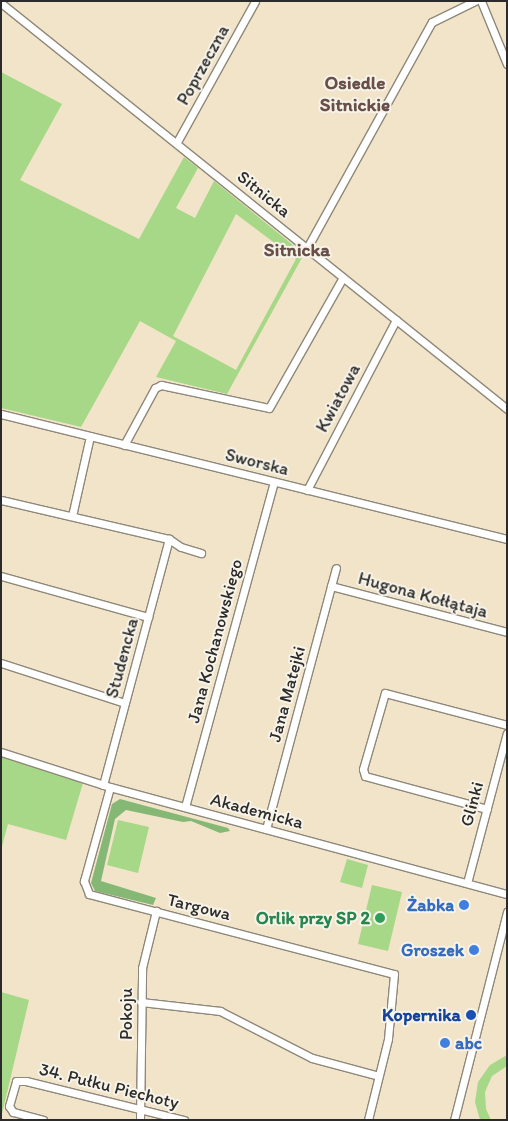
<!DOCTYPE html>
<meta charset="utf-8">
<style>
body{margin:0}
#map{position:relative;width:508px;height:1121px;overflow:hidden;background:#f1e4c9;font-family:Itim,sans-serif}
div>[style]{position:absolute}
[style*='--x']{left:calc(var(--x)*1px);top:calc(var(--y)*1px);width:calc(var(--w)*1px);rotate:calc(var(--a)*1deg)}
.green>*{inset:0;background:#a6d887}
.forest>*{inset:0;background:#84b874}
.roads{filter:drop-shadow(1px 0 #8e887a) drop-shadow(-1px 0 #8e887a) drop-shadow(0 1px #8e887a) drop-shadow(0 -1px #8e887a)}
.minor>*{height:7px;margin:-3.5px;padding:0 3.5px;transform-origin:3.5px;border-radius:3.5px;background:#fff}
.dots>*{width:14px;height:14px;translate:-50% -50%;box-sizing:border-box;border:2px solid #f7f3e8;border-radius:50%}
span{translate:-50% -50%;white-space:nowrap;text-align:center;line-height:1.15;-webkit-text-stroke:4px #f7f3e8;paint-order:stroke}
.street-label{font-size:18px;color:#2b2b2b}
.shop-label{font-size:18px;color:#366cbe;font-weight:700}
.right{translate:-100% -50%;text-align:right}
.left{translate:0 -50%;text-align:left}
.leisure-label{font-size:18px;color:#27864d;font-weight:700}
.transit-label{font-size:18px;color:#164399;font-weight:700}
.neighbourhood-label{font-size:19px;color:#684f4a;font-weight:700}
.frame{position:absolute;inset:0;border:2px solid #2b2b2b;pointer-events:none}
</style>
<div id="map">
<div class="green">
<i style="clip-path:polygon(evenodd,1px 72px,62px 104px,20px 180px,139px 239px,184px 157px,198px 168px,176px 208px,195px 218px,214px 181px,304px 254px,227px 394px,156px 377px,176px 341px,140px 321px,81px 427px,1px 408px,1px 72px,236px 214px,296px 259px,236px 370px,173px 336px,236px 214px)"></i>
<i style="clip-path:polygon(1px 756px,83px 783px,66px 840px,8px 824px,1px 850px)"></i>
<i style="clip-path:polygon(118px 820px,149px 827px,138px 873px,107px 865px)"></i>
<i style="clip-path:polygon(347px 859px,368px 865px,362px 888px,340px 882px)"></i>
<i style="clip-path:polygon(372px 885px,402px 892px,388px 951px,358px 944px)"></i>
<i style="clip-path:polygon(1px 992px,29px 1000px,1px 1118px)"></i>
<i style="clip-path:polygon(507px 1055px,507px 1066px,492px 1076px,485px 1092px,486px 1109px,491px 1120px,480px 1120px,475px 1102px,478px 1082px,490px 1065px)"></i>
</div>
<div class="forest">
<i style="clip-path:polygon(120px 799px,228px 828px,230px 831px,220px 833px,191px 821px,183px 822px,126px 810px,115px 819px,101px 881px,156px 898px,153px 905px,95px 891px,91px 883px,112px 804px)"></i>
</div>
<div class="roads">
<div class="minor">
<i style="--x:481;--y:1;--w:68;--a:67.6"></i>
<i style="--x:1;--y:3;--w:649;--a:38.74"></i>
<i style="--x:177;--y:142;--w:161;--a:-61"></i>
<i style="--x:307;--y:248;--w:258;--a:-61.1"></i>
<i style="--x:432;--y:22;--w:48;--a:-26"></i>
<i style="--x:1;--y:414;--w:521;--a:13.88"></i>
<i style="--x:124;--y:445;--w:65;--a:-61.5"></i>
<i style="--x:155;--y:388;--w:7;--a:-27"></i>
<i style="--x:161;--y:385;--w:110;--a:12"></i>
<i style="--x:269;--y:408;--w:150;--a:-60.5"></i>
<i style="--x:307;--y:490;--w:192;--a:-62.4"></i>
<i style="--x:1;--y:500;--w:172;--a:13.1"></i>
<i style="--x:169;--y:539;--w:14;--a:34"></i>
<i style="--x:181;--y:547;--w:21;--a:17"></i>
<i style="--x:72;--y:516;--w:82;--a:-77.3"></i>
<i style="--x:1;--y:576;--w:153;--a:15.6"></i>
<i style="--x:331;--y:586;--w:182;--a:14.6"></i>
<i style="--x:1;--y:663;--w:130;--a:17.9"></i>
<i style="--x:1;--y:752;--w:114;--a:17.8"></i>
<i style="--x:110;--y:787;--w:411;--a:15.1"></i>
<i style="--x:103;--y:785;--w:255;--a:-75"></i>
<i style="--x:110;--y:787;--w:98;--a:105.5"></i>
<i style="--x:84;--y:881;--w:14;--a:69"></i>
<i style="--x:89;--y:894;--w:315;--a:14.7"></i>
<i style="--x:394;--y:974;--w:65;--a:95.3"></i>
<i style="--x:388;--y:1039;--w:83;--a:103.9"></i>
<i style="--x:185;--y:807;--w:337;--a:-74.7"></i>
<i style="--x:487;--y:809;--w:126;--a:-164.9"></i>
<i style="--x:365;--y:776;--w:7;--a:-106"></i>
<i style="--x:363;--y:769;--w:79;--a:-73.9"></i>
<i style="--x:385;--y:693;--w:126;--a:14.7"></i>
<i style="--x:266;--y:829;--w:270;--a:-75"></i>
<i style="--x:467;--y:883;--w:155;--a:-75.1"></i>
<i style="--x:141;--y:1002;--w:80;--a:6.5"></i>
<i style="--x:220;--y:1011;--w:103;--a:27.1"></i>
<i style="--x:312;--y:1058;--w:69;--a:15"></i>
<i style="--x:43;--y:1120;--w:31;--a:-165"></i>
<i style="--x:13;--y:1112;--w:7;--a:-124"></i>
<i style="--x:9;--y:1106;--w:26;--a:-74"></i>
<i style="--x:16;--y:1081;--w:10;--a:0"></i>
<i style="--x:26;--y:1081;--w:163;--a:13.9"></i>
<i style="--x:140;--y:1120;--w:152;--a:-89.2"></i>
<i style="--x:142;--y:968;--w:59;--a:-76.2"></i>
<i style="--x:454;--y:1120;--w:215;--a:-75.7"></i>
</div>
</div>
<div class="dots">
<i style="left:464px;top:905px;background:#3f7fe0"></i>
<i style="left:380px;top:918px;background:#2e9e5b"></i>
<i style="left:474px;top:950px;background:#3f7fe0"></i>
<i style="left:471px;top:1015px;background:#1a4fb4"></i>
<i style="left:445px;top:1043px;background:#3f7fe0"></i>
</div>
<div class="street-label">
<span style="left:203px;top:65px;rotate:-61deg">Poprzeczna</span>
<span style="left:264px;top:194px;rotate:39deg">Sitnicka</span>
<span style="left:338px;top:398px;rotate:-62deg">Kwiatowa</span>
<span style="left:257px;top:462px;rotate:14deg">Sworska</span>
<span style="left:423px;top:595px;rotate:15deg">Hugona Kołłątaja</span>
<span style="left:215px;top:641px;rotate:-75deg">Jana Kochanowskiego</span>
<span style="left:122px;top:658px;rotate:-75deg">Studencka</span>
<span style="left:287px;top:694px;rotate:-75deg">Jana Matejki</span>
<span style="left:472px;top:804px;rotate:-75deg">Glinki</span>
<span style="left:257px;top:811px;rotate:15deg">Akademicka</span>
<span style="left:199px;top:907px;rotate:14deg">Targowa</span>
<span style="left:126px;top:1014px;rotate:-90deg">Pokoju</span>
<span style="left:109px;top:1086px;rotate:14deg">34. Pułku Piechoty</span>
</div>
<div class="shop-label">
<span class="right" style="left:454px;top:905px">Żabka</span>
<span class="right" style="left:464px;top:950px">Groszek</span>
<span class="left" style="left:455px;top:1043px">abc</span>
</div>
<div class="leisure-label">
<span class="right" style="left:370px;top:918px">Orlik przy SP 2</span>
</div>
<div class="transit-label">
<span class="right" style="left:461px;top:1015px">Kopernika</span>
</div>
<div class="neighbourhood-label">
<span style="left:355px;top:94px">Osiedle<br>Sitnickie</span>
<span style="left:297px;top:250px">Sitnicka</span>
</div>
<div class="frame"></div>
</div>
